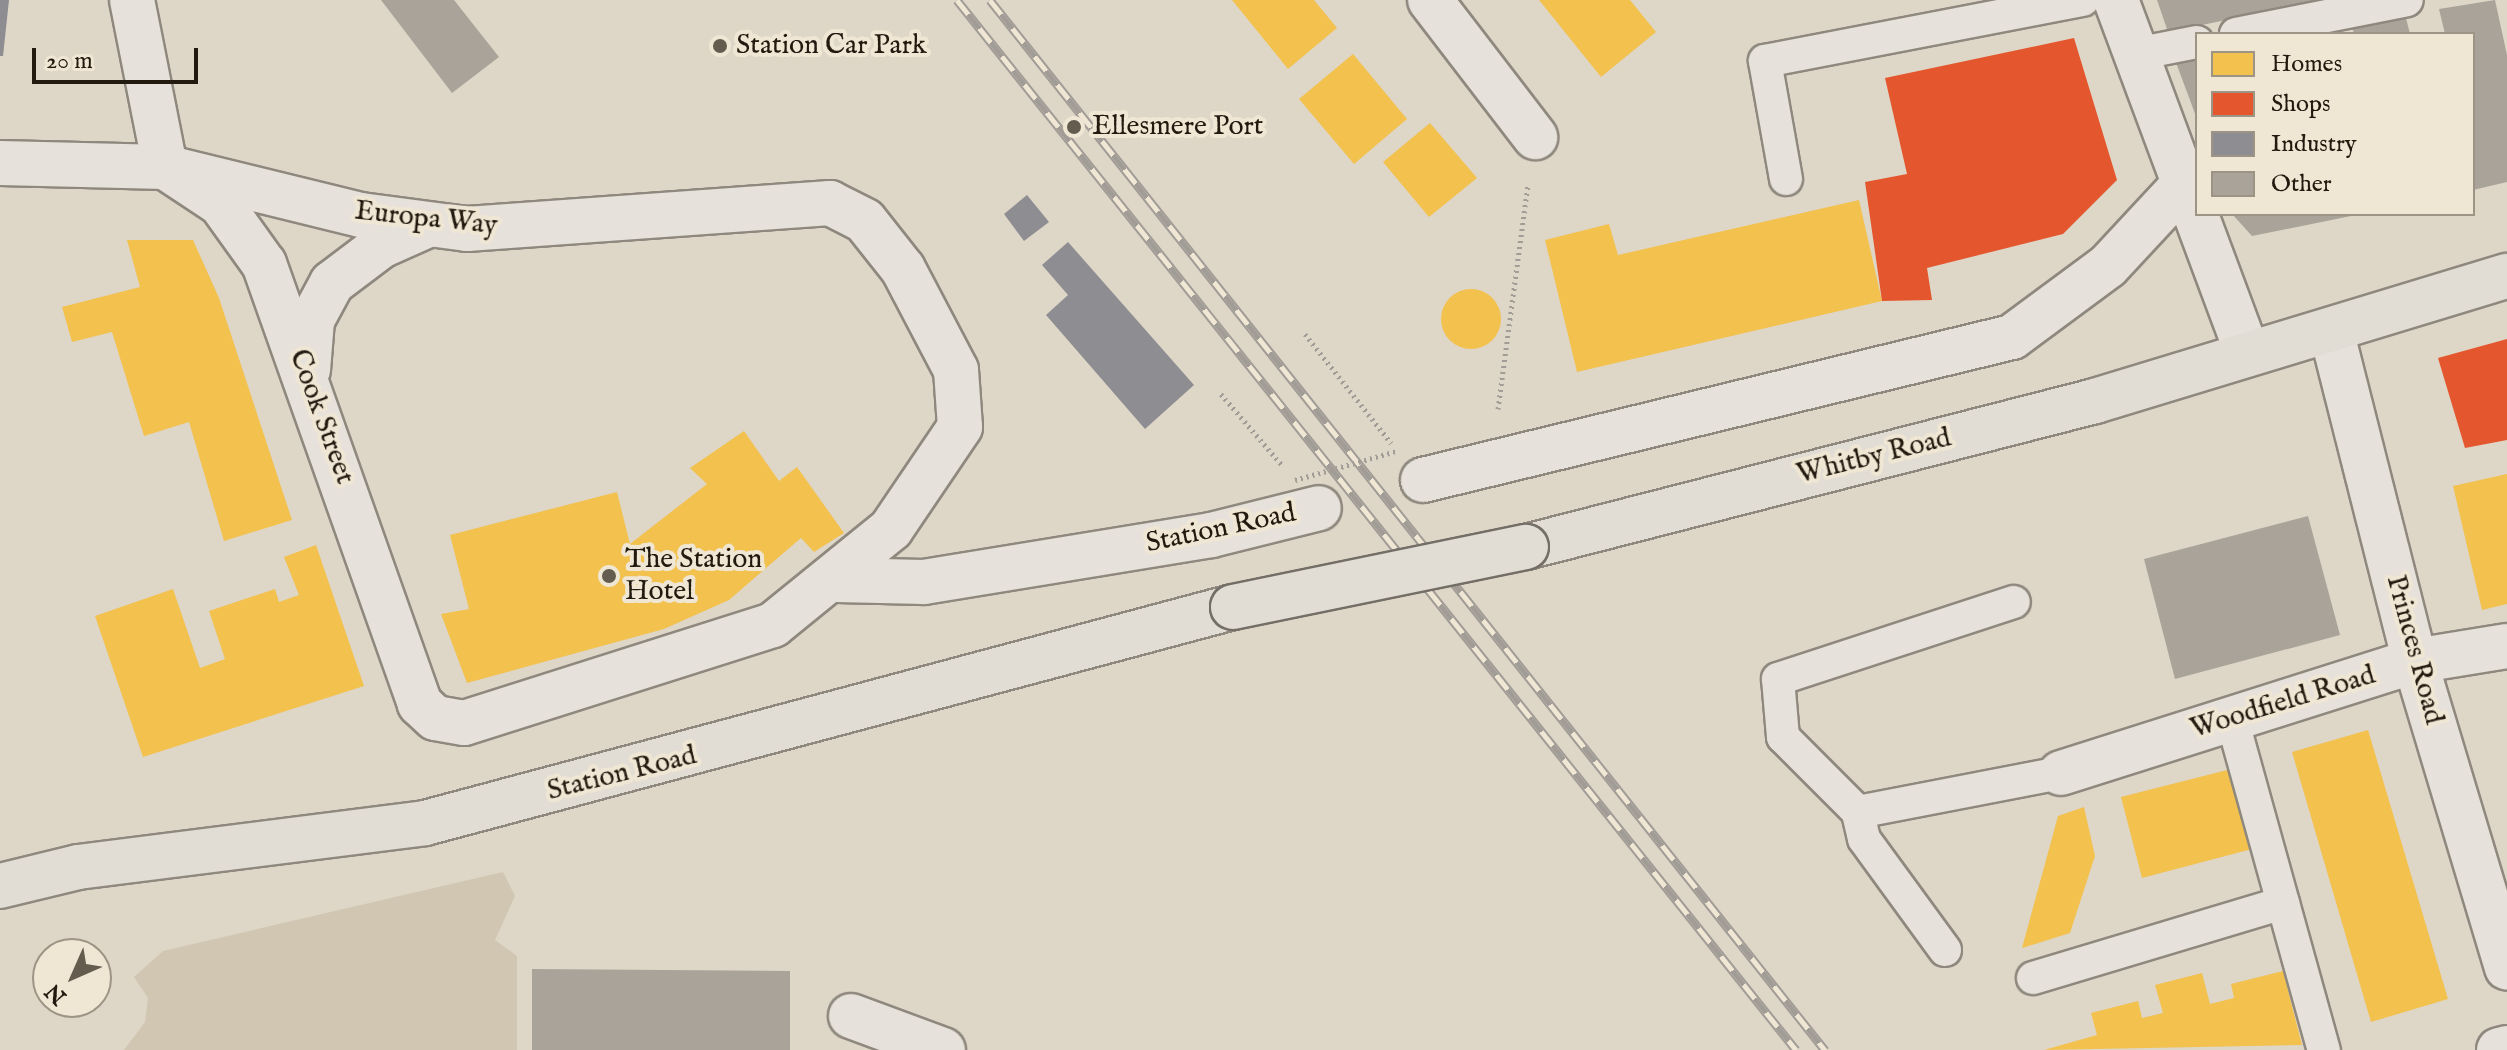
<!DOCTYPE html>
<style>
body{margin:0}
#map{position:relative;width:2507px;height:1050px;overflow:hidden;background:#ded6c7;font-family:"IM FELL English",serif}
div>[style]{position:absolute}
[style*='--x']{left:calc(var(--x)*1px);top:calc(var(--y)*1px);width:calc(var(--w)*1px);rotate:calc(var(--a)*1deg)}
.green>*{inset:0;background:#d1c6b1}
.homes>*{inset:0;background:#f2c14e}
.round{border-radius:50%}
.shops>*{inset:0;background:#e4572e}
.industry>*{inset:0;background:#8d8d92}
.building>*{inset:0;background:#aaa399}
.path>*{height:5px;margin-top:-2.5px;transform-origin:0;background:repeating-linear-gradient(90deg,#a19c96 0 2px,transparent 0 6px)}
.roads{filter:drop-shadow(2px 0 #8e887e) drop-shadow(-2px 0 #8e887e) drop-shadow(0 2px #8e887e) drop-shadow(0 -2px #8e887e)}
.lane>*{height:32px;margin:-16px;padding:0 16px;transform-origin:16px;border-radius:16px;background:#e6e1da}
.street>*{height:44px;margin:-22px;padding:0 22px;transform-origin:22px;border-radius:22px;background:#e6e1da}
.secondary>*{height:44px;margin:-22px;padding:0 22px;transform-origin:22px;border-radius:22px;background:#e6e1da}
.primary>*{height:44px;margin:-22px;padding:0 22px;transform-origin:22px;border-radius:22px;background:#e1ddd4}
.rail>*{height:9px;margin-top:-4.5px;transform-origin:0;background:repeating-linear-gradient(90deg,#f0e6d4 0 18px,#a19c96 0 36px);box-sizing:border-box;border-block:2px solid #a19c96}
.path-bridge>*{height:5px;margin-top:-2.5px;transform-origin:0;background:repeating-linear-gradient(90deg,#a19c96 0 2px,transparent 0 6px)}
.bridges{filter:drop-shadow(2px 0 #736e66) drop-shadow(-2px 0 #736e66) drop-shadow(0 2px #736e66) drop-shadow(0 -2px #736e66)}
.primary-bridge>*{height:44px;margin:-22px;padding:0 22px;transform-origin:22px;border-radius:22px;background:#e1ddd4}
.dots>*{width:22px;height:22px;translate:-50% -50%;box-sizing:border-box;border:4px solid #f0e6d4;border-radius:50%}
span{translate:-50% -50%;white-space:nowrap;text-align:center;line-height:1.15;-webkit-text-stroke:8px #f0e6d4;paint-order:stroke}
.poi-label{font-size:28px;color:#231a0f}
.left{translate:0 -50%;text-align:left}
.street-label{font-size:28px;color:#231a0f}
.legend{position:absolute;left:2195px;top:32px;width:280px;height:184px;box-sizing:border-box;background:#f0e6d4;border:2px solid #9e9485;margin:0;padding:10px 14px;list-style:none;font-size:24px;color:#231a0f}
.legend li{display:flex;align-items:center;gap:16px;height:40px}
.legend b{width:40px;border:2px solid #9e9485}
.north{position:absolute;left:32px;top:938px;width:80px;height:80px;box-sizing:border-box;background:#f0e6d4;border:2px solid #9e9485;border-radius:50%;rotate:225deg;font-size:22px;font-weight:700;line-height:32px;text-align:center;color:#231a0f}
.north::after{content:'';display:block;margin:auto;width:28px;height:36px;background:#645c4f;clip-path:polygon(50% 0,100% 100%,50% 72%,0 100%)}
.scale{position:absolute;left:32px;top:48px;width:166px;height:36px;box-sizing:border-box;border:4px solid #231a0f;border-top:0;padding-left:10px;font-size:24px;line-height:28px;white-space:nowrap;color:#231a0f;-webkit-text-stroke:6px #f0e6d4;paint-order:stroke}
</style>
<div id="map">
<div class="green">
<i style="clip-path:polygon(503px 872px,515px 896px,495px 940px,517px 956px,517px 1050px,124px 1050px,145px 1022px,148px 998px,134px 977px,163px 951px)"></i>
</div>
<div class="homes">
<i style="clip-path:polygon(1232px 0,1314px 0,1337px 28px,1288px 69px)"></i>
<i style="clip-path:polygon(1539px 0,1630px 0,1656px 32px,1601px 77px)"></i>
<i style="clip-path:polygon(1353px 54px,1407px 119px,1354px 164px,1299px 99px)"></i>
<i style="clip-path:polygon(1430px 123px,1477px 178px,1429px 217px,1383px 162px)"></i>
<i style="clip-path:polygon(1859px 200px,1882px 301px,1577px 372px,1545px 240px,1609px 224px,1618px 255px)"></i>
<i style="clip-path:polygon(127px 240px,193px 240px,219px 298px,292px 520px,224px 541px,189px 422px,144px 436px,112px 332px,72px 342px,62px 307px,140px 287px)"></i>
<i class="round" style="left:1441px;top:289px;width:60px;height:60px"></i>
<i style="clip-path:polygon(744px 431px,779px 481px,797px 467px,844px 533px,814px 552px,801px 538px,729px 600px,664px 629px,467px 683px,441px 614px,469px 609px,450px 535px,617px 492px,630px 544px,707px 484px,690px 468px)"></i>
<i style="clip-path:polygon(2507px 474px,2507px 604px,2482px 610px,2453px 486px)"></i>
<i style="clip-path:polygon(316px 545px,364px 686px,143px 757px,95px 616px,173px 589px,200px 668px,225px 659px,209px 611px,275px 589px,279px 602px,299px 595px,284px 557px)"></i>
<i style="clip-path:polygon(2368px 730px,2448px 999px,2371px 1022px,2292px 752px)"></i>
<i style="clip-path:polygon(2231px 769px,2252px 849px,2142px 878px,2121px 797px)"></i>
<i style="clip-path:polygon(2084px 807px,2095px 856px,2070px 933px,2022px 948px,2058px 816px)"></i>
<i style="clip-path:polygon(2283px 971px,2302px 1045px,2044px 1050px,2097px 1035px,2091px 1013px,2138px 1001px,2142px 1018px,2163px 1013px,2155px 985px,2202px 973px,2210px 1004px,2234px 998px,2231px 984px)"></i>
</div>
<div class="shops">
<i style="clip-path:polygon(2074px 38px,2117px 180px,2063px 234px,1927px 268px,1932px 300px,1882px 301px,1865px 182px,1907px 174px,1885px 78px)"></i>
<i style="clip-path:polygon(2507px 339px,2507px 440px,2465px 448px,2438px 358px)"></i>
</div>
<div class="industry">
<i style="clip-path:polygon(0 0,9px 0,3px 56px,0 56px)"></i>
<i style="clip-path:polygon(1027px 195px,1049px 222px,1024px 241px,1004px 214px)"></i>
<i style="clip-path:polygon(1068px 242px,1194px 385px,1145px 429px,1046px 315px,1068px 295px,1042px 265px)"></i>
</div>
<div class="building">
<i style="clip-path:polygon(381px 0,454px 0,499px 57px,452px 93px)"></i>
<i style="clip-path:polygon(2157px 0,2318px 0,2318px 1px,2168px 32px)"></i>
<i style="clip-path:polygon(2495px 0,2507px 55px,2507px 182px,2473px 190px,2473px 34px,2445px 34px,2439px 9px)"></i>
<i style="clip-path:polygon(2405px 14px,2410px 34px,2354px 34px,2352px 26px)"></i>
<i style="clip-path:polygon(2197px 55px,2197px 119px,2175px 60px)"></i>
<i style="clip-path:polygon(2232px 214px,2356px 214px,2356px 215px,2252px 236px)"></i>
<i style="clip-path:polygon(2308px 516px,2340px 635px,2175px 679px,2144px 559px)"></i>
<i style="clip-path:polygon(532px 969px,790px 971px,790px 1050px,532px 1050px)"></i>
</div>
<div class="path">
<i style="--x:1305;--y:334;--w:139;--a:51.7"></i>
<i style="--x:1221;--y:394;--w:95;--a:49.3"></i>
<i style="--x:1498;--y:409;--w:226;--a:-82.4"></i>
</div>
<div class="roads">
<div class="lane">
<i style="--x:2236;--y:34;--w:174;--a:-11.2"></i>
<i style="--x:2136;--y:54;--w:62;--a:-11.1"></i>
<i style="--x:1786;--y:179;--w:120;--a:-100.1"></i>
<i style="--x:1765;--y:61;--w:324;--a:-10.9"></i>
<i style="--x:2232;--y:719;--w:344;--a:74.5"></i>
<i style="--x:1858;--y:812;--w:207;--a:-10.9"></i>
<i style="--x:1945;--y:950;--w:137;--a:-126.1"></i>
<i style="--x:1864;--y:839;--w:28;--a:-103"></i>
<i style="--x:1858;--y:812;--w:106;--a:-135"></i>
<i style="--x:1783;--y:737;--w:58;--a:-94.9"></i>
<i style="--x:1778;--y:679;--w:248;--a:-18.1"></i>
<i style="--x:2033;--y:978;--w:261;--a:-16.7"></i>
</div>
<div class="street">
<i style="--x:132;--y:0;--w:170;--a:78.8"></i>
<i style="--x:1430;--y:0;--w:173;--a:52.5"></i>
<i style="--x:0;--y:163;--w:165;--a:1.4"></i>
<i style="--x:165;--y:167;--w:202;--a:13.8"></i>
<i style="--x:361;--y:215;--w:107;--a:7.5"></i>
<i style="--x:467;--y:229;--w:364;--a:-4.1"></i>
<i style="--x:830;--y:203;--w:39;--a:27"></i>
<i style="--x:865;--y:221;--w:61;--a:51.6"></i>
<i style="--x:903;--y:269;--w:114;--a:62.3"></i>
<i style="--x:956;--y:370;--w:57;--a:86"></i>
<i style="--x:960;--y:427;--w:123;--a:124.1"></i>
<i style="--x:891;--y:529;--w:152;--a:140.9"></i>
<i style="--x:773;--y:625;--w:324;--a:162.4"></i>
<i style="--x:464;--y:723;--w:29;--a:-170"></i>
<i style="--x:435;--y:718;--w:21;--a:-137"></i>
<i style="--x:420;--y:704;--w:467;--a:-109.5"></i>
<i style="--x:264;--y:264;--w:74;--a:-125.6"></i>
<i style="--x:221;--y:204;--w:67;--a:-146.5"></i>
<i style="--x:2331;--y:330;--w:341;--a:75.8"></i>
<i style="--x:2415;--y:661;--w:320;--a:73.3"></i>
<i style="--x:308;--y:370;--w:50;--a:-85.4"></i>
<i style="--x:312;--y:320;--w:42;--a:-61.6"></i>
<i style="--x:332;--y:283;--w:61;--a:-37.1"></i>
<i style="--x:381;--y:246;--w:51;--a:-24.1"></i>
<i style="--x:1423;--y:480;--w:606;--a:-13.65"></i>
<i style="--x:2012;--y:337;--w:119;--a:-36.5"></i>
<i style="--x:2108;--y:266;--w:113;--a:-47.1"></i>
<i style="--x:837;--y:580;--w:87;--a:1.3"></i>
<i style="--x:924;--y:582;--w:291;--a:-9.3"></i>
<i style="--x:1211;--y:535;--w:111;--a:-14"></i>
<i style="--x:2061;--y:773;--w:371;--a:-17.6"></i>
<i style="--x:2415;--y:661;--w:93;--a:-9.3"></i>
<i style="--x:851;--y:1016;--w:98;--a:20.3"></i>
<i style="--x:2499;--y:1050;--w:8;--a:-14"></i>
</div>
<div class="secondary">
<i style="--x:2116;--y:0;--w:376;--a:69.6"></i>
</div>
<div class="primary">
<i style="--x:1526;--y:547;--w:587;--a:-14.39"></i>
<i style="--x:2095;--y:401;--w:431;--a:-16.9"></i>
<i style="--x:0;--y:886;--w:80;--a:-13.7"></i>
<i style="--x:78;--y:867;--w:350;--a:-7.2"></i>
<i style="--x:425;--y:823;--w:836;--a:-14.97"></i>
</div>
</div>
<div class="rail">
<i style="--x:957;--y:0;--w:1344;--a:51.37"></i>
<i style="--x:990;--y:0;--w:1342;--a:51.51"></i>
</div>
<div class="path-bridge">
<i style="--x:1295;--y:480;--w:106;--a:-15.9"></i>
</div>
<div class="bridges">
<div class="primary-bridge">
<i style="--x:1233;--y:607;--w:299;--a:-11.6"></i>
</div>
</div>
<div class="dots">
<i style="left:720px;top:46px;background:#645c4f"></i>
<i style="left:1074px;top:127px;background:#645c4f"></i>
<i style="left:609px;top:576px;background:#645c4f"></i>
</div>
<div class="poi-label">
<span class="left" style="left:736px;top:46px">Station Car Park</span>
<span class="left" style="left:1092px;top:127px">Ellesmere Port</span>
<span class="left" style="left:625px;top:576px">The Station<br>Hotel</span>
</div>
<div class="street-label">
<span style="left:426px;top:219px;rotate:6deg">Europa Way</span>
<span style="left:321px;top:417px;rotate:70deg">Cook Street</span>
<span style="left:1874px;top:457px;rotate:-14deg">Whitby Road</span>
<span style="left:1221px;top:529px;rotate:-12deg">Station Road</span>
<span style="left:2414px;top:650px;rotate:75deg">Princes Road</span>
<span style="left:2283px;top:703px;rotate:-17deg">Woodfield Road</span>
<span style="left:622px;top:774px;rotate:-14deg">Station Road</span>
</div>
<ul class="legend">
<li><b style="height:22px;background:#f2c14e"></b>Homes</li>
<li><b style="height:22px;background:#e4572e"></b>Shops</li>
<li><b style="height:22px;background:#8d8d92"></b>Industry</li>
<li><b style="height:22px;background:#aaa399"></b>Other</li>
</ul>
<div class="north">N</div>
<div class="scale">20 m</div>
</div>
